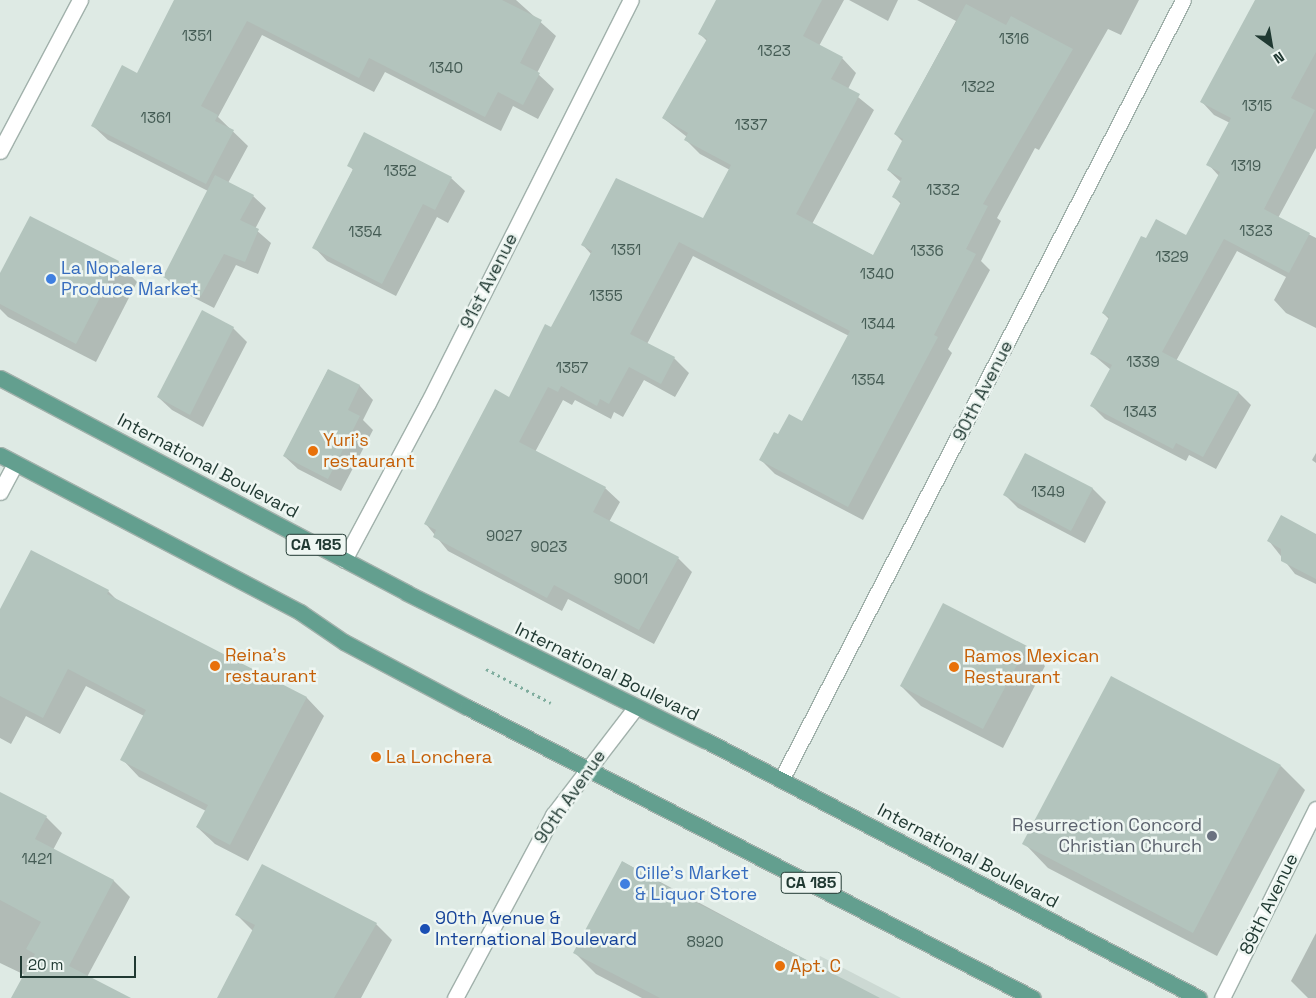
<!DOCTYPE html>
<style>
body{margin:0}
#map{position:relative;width:1316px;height:998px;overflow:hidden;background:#deeae4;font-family:"Space Grotesk",sans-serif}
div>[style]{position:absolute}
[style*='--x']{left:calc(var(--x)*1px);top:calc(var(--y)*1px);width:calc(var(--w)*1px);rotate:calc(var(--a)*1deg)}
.built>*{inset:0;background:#ccd9d3}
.shadow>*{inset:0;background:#0003}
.building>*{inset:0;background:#b3c4bd}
.path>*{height:3px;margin-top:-1.5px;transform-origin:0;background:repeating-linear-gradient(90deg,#7fad9e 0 2.5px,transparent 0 6.5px)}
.roads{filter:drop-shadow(1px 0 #a1b1ab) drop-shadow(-1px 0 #a1b1ab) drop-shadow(0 1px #a1b1ab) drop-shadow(0 -1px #a1b1ab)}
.street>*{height:15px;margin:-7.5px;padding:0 7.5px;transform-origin:7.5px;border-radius:7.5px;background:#fff}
.secondary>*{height:15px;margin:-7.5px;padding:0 7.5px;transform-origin:7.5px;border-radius:7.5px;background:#fff}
.primary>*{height:15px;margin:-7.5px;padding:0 7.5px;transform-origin:7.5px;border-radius:7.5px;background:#639f8f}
.dots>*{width:14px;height:14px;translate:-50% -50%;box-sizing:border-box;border:2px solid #eef6f2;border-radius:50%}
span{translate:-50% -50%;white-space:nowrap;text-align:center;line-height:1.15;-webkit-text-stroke:5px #eef6f2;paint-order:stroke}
.number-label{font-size:15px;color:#455c55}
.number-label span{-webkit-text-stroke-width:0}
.shield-label span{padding:1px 4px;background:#eef6f2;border:1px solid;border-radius:4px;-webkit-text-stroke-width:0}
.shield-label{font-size:16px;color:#203932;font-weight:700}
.shop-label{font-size:18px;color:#366cbe}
.left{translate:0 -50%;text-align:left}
.street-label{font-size:18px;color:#203932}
.food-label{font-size:18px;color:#c56008}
.worship-label{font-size:18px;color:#5b616d}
.right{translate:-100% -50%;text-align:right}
.transit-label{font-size:18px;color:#164399}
.north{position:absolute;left:1246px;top:20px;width:50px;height:50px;-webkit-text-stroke:4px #eef6f2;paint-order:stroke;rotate:148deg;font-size:14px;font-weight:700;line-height:20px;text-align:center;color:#203932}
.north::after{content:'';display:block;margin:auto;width:18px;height:22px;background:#203932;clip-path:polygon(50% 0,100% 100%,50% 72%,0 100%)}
.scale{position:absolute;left:20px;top:956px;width:116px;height:22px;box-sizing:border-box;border:2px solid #203932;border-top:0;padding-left:6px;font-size:15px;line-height:18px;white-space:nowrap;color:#203932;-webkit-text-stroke:4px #eef6f2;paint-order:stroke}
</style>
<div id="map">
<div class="built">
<i style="clip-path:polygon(820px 956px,901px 998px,797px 998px)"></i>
</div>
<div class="shadow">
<i style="clip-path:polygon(176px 0,516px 0,556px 36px,537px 73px,554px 89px,538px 119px,513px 106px,501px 131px,385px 72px,374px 92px,262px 35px,218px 117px,248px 146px,228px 183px,253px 196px,266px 208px,255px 229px,271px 243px,258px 274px,236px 265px,214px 308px,177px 289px,165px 277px,208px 191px,108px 140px,93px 126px,137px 75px)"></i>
<i style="clip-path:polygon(718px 0,844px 0,819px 46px,842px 58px,856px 73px,848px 89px,874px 110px,812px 224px,874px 256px,901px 204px,894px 197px,901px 182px,888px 170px,903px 142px,895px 134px,956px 21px,917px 0,1139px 0,1121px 35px,1108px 29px,1039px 150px,1035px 148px,997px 218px,1001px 221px,981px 261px,990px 270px,948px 349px,952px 353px,863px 520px,775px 474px,761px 460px,779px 436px,802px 422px,849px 336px,693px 256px,647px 344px,674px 358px,689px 373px,675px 397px,644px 380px,623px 417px,614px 412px,611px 419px,575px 400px,572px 405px,563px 400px,535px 452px,605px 488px,620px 502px,609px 522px,678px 558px,692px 572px,654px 644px,568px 599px,562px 611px,448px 551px,425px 523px,509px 399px,551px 329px,591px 254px,582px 244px,704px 220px,730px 170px,700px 154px,686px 140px,687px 137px,663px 118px,708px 42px,700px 34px)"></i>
<i style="clip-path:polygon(849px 0,898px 0,888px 21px)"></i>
<i style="clip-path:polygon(1256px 0,1316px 0,1316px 148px,1278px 218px,1316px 238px,1316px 328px,1286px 313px,1274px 300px,1286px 277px,1237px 251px,1176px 361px,1239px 393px,1251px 405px,1216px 469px,1189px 455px,1186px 461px,1105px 419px,1092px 406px,1111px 370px,1091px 353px,1109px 319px,1103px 313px,1146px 240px,1186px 237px,1219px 176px,1208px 164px,1230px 123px,1214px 115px,1202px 102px)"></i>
<i style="clip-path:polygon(349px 165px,451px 178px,465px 191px,448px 223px,437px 217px,396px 296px,327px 261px,314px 247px,353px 170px)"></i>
<i style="clip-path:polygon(118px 262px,137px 282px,96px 362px,8px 317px,0 309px,0 275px)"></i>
<i style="clip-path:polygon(203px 312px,233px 328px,247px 342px,203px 427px,172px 410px,158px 397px)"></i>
<i style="clip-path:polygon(328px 370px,360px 386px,373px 400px,363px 420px,373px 430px,341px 491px,298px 469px,284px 456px)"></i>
<i style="clip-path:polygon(1316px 453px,1316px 463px,1312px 460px)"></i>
<i style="clip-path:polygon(1025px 454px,1093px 489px,1106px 502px,1085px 543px,1018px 508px,1005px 495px)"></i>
<i style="clip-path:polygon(1316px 535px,1316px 584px,1295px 574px,1269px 541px)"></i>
<i style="clip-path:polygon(108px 591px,119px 602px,307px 698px,324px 716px,248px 861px,215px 844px,197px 827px,206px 811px,139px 777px,122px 759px,144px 716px,86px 686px,60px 734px,26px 716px,11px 744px,0 738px,0 611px)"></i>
<i style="clip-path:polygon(1026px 647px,1045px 666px,1003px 748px,921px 706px,901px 686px)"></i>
<i style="clip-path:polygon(1281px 766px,1305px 790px,1217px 956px,1048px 868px,1024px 843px)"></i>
<i style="clip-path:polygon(0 811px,46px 817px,62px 833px,53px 850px,114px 881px,130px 897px,87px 977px,128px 998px,12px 998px,25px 975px,0 963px)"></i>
<i style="clip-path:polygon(623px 862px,877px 998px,642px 998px,596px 974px,575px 953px)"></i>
<i style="clip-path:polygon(237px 915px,376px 924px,392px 940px,361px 998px,219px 998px,253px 931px)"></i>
<i style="clip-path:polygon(1316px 933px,1316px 998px,1308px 998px,1291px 981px)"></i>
</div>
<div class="building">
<i style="clip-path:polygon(174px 0,502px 0,542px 20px,520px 63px,540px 73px,523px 105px,498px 92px,485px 117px,369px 58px,359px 78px,247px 21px,201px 106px,218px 115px,215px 121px,234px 130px,206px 184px,91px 126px,122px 65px,137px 73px)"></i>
<i style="clip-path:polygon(716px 0,822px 0,803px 36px,843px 57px,831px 79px,860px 94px,796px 214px,873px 255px,901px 202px,892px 197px,902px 178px,887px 170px,903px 139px,894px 134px,966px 4px,1006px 25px,1011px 16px,1073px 49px,983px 204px,988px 206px,966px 249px,976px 254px,934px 335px,938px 337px,848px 507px,759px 460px,774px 432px,778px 434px,789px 414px,802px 421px,850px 331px,679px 242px,630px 334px,675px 357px,661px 384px,629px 367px,609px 404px,600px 399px,597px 406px,561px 386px,558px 392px,548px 387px,519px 442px,606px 487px,593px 512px,679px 557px,639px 630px,554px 585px,547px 598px,433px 537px,436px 530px,424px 524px,495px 389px,509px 397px,545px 324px,551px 327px,592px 251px,581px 245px,616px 178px,703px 218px,731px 165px,684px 140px,688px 133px,662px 118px,707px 39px,698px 34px)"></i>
<i style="clip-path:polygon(1255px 0,1316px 0,1316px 52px,1291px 98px,1315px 110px,1264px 209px,1310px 233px,1289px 273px,1224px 239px,1162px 352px,1239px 392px,1203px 457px,1176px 443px,1173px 449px,1090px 406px,1112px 365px,1090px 354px,1109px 317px,1102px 313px,1141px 236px,1146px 238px,1156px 219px,1186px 235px,1220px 172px,1206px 165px,1231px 118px,1200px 102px)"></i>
<i style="clip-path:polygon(364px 132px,452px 177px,435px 210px,423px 204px,382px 284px,312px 248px,353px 169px,347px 166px)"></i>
<i style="clip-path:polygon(215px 175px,254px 195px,240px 220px,259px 229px,245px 262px,224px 254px,201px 296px,163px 277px)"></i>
<i style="clip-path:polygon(30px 216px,119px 261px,76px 344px,0 304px,0 273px)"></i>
<i style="clip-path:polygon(202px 310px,234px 327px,190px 415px,157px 397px)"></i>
<i style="clip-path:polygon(328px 369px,360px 385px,348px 410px,360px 416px,328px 479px,283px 456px)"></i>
<i style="clip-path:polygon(1025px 453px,1093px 488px,1071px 531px,1003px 495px)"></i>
<i style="clip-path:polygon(1281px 515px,1316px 534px,1316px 579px,1281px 561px,1281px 549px,1267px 541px)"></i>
<i style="clip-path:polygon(31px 550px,109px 590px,107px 594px,307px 697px,230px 845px,196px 827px,208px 805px,120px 760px,146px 710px,68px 669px,43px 718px,0 696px,0 609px)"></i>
<i style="clip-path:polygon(943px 603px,1027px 646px,983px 729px,900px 686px)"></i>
<i style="clip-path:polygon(1111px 676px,1281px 765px,1193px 933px,1022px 844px)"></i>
<i style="clip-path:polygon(0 792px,47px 816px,35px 839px,114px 880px,69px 966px,131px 998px,11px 998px,35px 954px,26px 949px,41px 922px,0 900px)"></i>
<i style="clip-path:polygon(622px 861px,680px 894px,880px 998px,660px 998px,573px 953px)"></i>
<i style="clip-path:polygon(262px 864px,377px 923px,334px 998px,217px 998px,255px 925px,235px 915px)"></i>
</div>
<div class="path">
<i style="--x:486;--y:669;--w:73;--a:27.6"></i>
</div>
<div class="roads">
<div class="street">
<i style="--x:0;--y:151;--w:171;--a:-62.1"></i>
<i style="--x:0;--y:492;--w:32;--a:-62"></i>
<i style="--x:344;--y:560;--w:178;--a:-61.9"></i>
<i style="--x:428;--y:403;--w:451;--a:-63.3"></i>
<i style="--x:781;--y:780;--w:877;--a:-62.73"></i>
<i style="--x:1222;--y:998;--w:211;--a:-63.6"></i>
</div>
<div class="secondary">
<i style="--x:455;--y:998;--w:208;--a:-61.8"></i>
<i style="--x:553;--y:815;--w:136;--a:-52.5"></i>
</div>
<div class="primary">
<i style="--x:0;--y:378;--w:460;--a:27.8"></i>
<i style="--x:407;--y:593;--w:332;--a:26.3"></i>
<i style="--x:705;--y:740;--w:557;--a:27.58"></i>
<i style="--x:0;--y:455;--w:339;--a:27.6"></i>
<i style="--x:300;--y:612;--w:53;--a:34.3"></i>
<i style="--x:344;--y:642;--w:139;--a:27.9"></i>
<i style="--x:467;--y:707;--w:636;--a:27.21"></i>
</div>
</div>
<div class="dots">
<i style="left:51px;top:279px;background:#3f7fe0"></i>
<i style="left:313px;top:451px;background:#e8710a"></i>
<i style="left:215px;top:666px;background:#e8710a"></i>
<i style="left:954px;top:667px;background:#e8710a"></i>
<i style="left:376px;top:757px;background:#e8710a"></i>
<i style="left:1212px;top:836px;background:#6b7280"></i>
<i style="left:625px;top:884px;background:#3f7fe0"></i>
<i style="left:425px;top:929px;background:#1a4fb4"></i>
<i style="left:780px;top:966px;background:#e8710a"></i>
</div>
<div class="number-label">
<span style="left:197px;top:36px">1351</span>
<span style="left:1014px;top:39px">1316</span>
<span style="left:774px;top:51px">1323</span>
<span style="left:446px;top:68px">1340</span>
<span style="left:978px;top:87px">1322</span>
<span style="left:1257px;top:106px">1315</span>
<span style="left:156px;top:118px">1361</span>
<span style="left:751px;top:125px">1337</span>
<span style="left:1246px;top:166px">1319</span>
<span style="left:400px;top:171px">1352</span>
<span style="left:943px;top:190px">1332</span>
<span style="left:1256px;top:231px">1323</span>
<span style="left:365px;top:232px">1354</span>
<span style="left:626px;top:250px">1351</span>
<span style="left:927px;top:251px">1336</span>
<span style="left:1172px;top:257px">1329</span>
<span style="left:877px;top:274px">1340</span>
<span style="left:606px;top:296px">1355</span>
<span style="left:878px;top:324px">1344</span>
<span style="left:1143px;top:362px">1339</span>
<span style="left:572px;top:368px">1357</span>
<span style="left:868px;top:380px">1354</span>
<span style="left:1140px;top:412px">1343</span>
<span style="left:1048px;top:492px">1349</span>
<span style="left:504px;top:536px">9027</span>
<span style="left:549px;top:547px">9023</span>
<span style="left:631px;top:579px">9001</span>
<span style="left:37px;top:859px">1421</span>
<span style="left:705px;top:942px">8920</span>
</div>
<div class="shield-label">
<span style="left:316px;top:545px">CA 185</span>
<span style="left:811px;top:883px">CA 185</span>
</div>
<div class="shop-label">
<span class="left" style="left:61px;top:279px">La Nopalera<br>Produce Market</span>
<span class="left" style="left:635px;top:884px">Cille's Market<br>&amp; Liquor Store</span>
</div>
<div class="street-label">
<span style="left:489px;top:281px;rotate:-63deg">91st Avenue</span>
<span style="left:983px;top:391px;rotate:-63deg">90th Avenue</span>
<span style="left:208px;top:466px;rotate:28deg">International Boulevard</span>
<span style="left:607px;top:672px;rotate:26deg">International Boulevard</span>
<span style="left:570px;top:797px;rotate:-55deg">90th Avenue</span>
<span style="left:968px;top:856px;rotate:28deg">International Boulevard</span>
<span style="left:1269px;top:904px;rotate:-64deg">89th Avenue</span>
</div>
<div class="food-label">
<span class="left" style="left:323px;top:451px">Yuri's<br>restaurant</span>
<span class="left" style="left:225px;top:666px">Reina's<br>restaurant</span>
<span class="left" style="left:964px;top:667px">Ramos Mexican<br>Restaurant</span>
<span class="left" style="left:386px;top:757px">La Lonchera</span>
<span class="left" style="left:790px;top:966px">Apt. C</span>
</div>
<div class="worship-label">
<span class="right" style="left:1202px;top:836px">Resurrection Concord<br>Christian Church</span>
</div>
<div class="transit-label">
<span class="left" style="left:435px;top:929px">90th Avenue &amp;<br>International Boulevard</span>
</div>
<div class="north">N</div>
<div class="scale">20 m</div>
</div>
